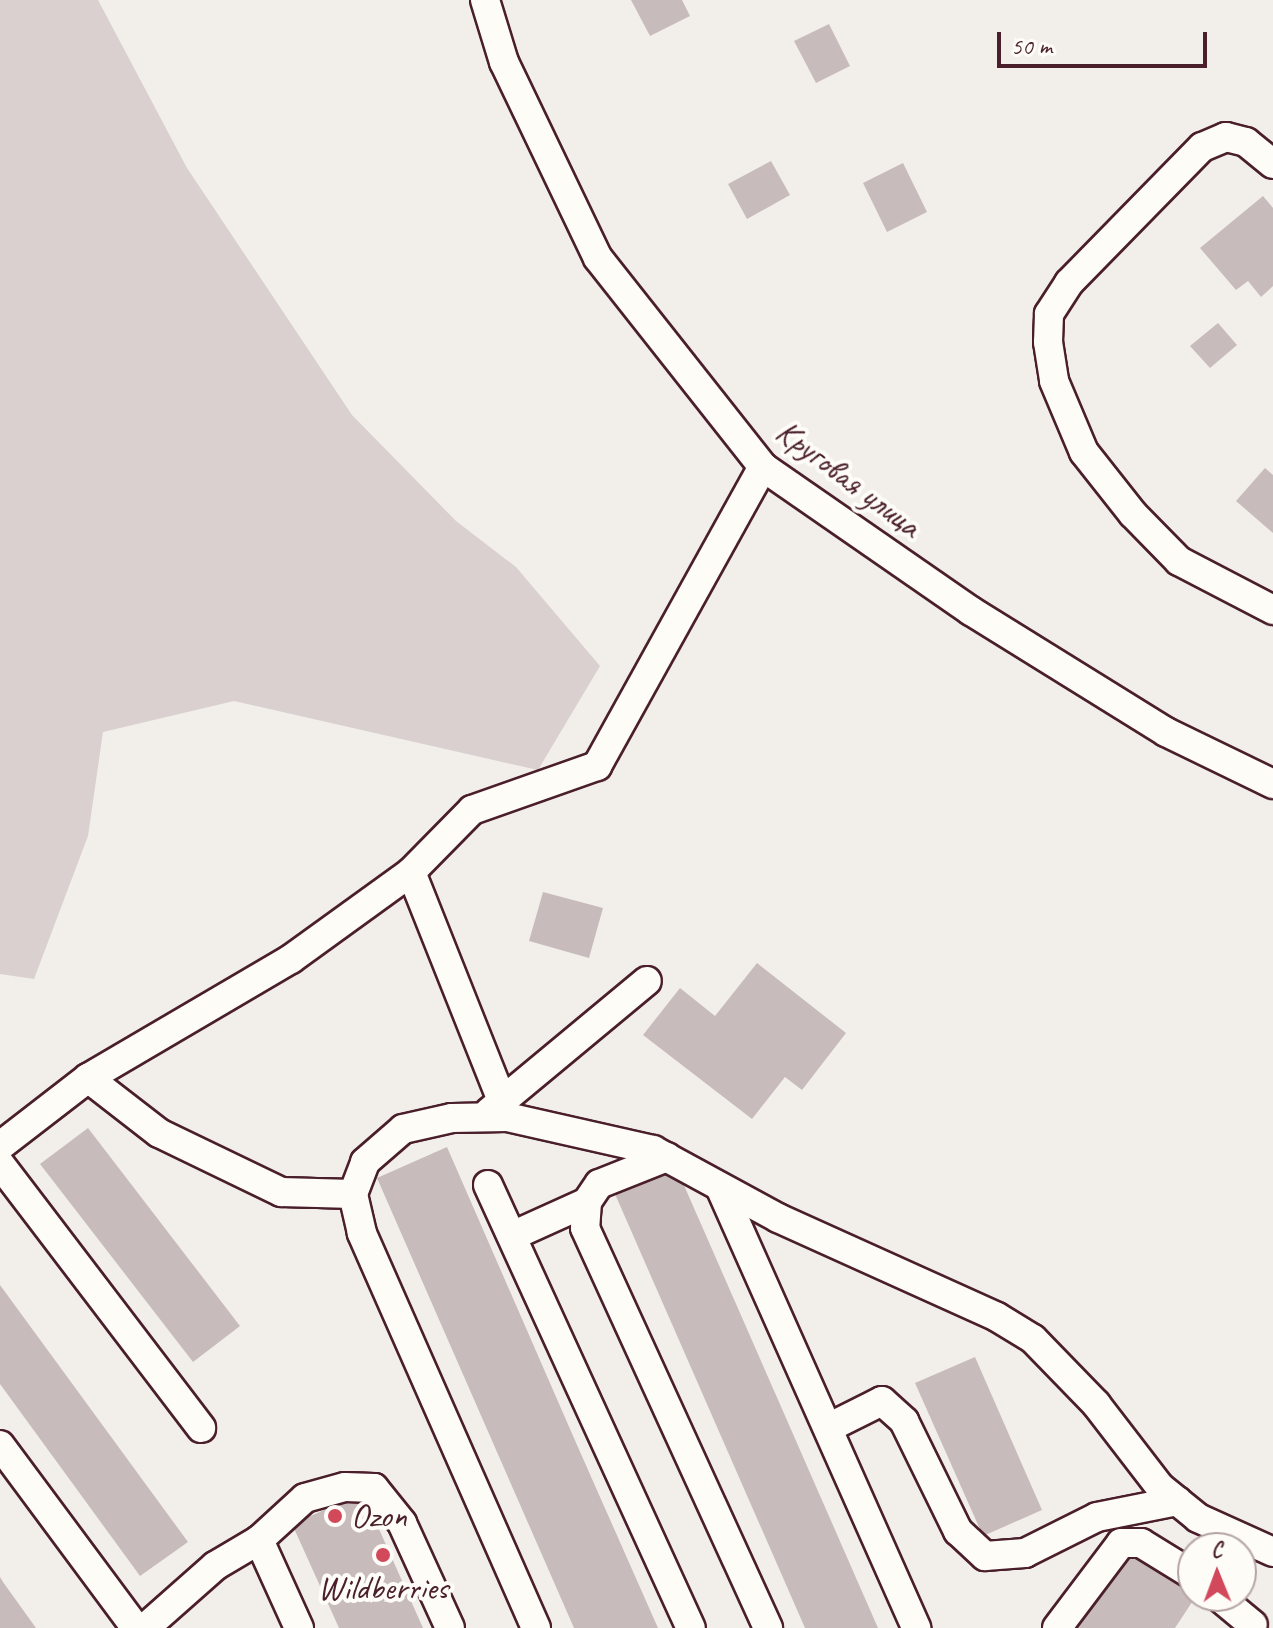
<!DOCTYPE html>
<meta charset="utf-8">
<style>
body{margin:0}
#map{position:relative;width:1273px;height:1628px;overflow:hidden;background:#f2efeb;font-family:Caveat,sans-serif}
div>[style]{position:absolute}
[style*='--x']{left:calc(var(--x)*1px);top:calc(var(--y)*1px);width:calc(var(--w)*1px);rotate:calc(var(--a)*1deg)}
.green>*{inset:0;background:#d9d0cf}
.building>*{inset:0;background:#c8bbbb}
.roads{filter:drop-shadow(2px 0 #4a1f2b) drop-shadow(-2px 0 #4a1f2b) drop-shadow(0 2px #4a1f2b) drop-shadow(0 -2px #4a1f2b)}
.minor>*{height:28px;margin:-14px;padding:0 14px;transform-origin:14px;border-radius:14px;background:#fdfcf7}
.dots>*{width:22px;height:22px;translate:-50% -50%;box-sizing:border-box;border:4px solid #fdfcf7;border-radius:50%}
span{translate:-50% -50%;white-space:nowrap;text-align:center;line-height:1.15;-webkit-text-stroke:8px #fdfcf7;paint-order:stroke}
.street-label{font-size:34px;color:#4a1f2b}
.poi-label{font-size:34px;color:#4a1f2b}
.left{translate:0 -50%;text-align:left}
.north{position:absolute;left:1177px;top:1532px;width:80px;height:80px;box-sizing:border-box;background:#fdfcf7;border:2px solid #b5a4a5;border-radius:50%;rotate:359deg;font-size:22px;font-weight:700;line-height:32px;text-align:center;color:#4a1f2b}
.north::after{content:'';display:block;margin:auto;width:28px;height:36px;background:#d1495b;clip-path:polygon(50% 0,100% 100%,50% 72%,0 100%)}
.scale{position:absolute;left:997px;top:32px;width:210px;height:36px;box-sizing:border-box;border:4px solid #4a1f2b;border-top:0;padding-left:10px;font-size:24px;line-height:28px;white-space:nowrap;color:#4a1f2b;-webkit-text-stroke:6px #fdfcf7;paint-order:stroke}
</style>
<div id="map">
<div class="green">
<i style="clip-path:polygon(0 0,98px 0,187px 168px,352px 415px,456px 521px,516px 567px,600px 666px,538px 770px,234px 701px,103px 732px,88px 836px,34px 979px,0 974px)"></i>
</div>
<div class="building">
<i style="clip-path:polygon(631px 0,682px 0,690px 16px,650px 36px)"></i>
<i style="clip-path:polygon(829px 24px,850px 66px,816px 83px,794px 41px)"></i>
<i style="clip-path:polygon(771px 161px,790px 195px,747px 219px,728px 184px)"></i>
<i style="clip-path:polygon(903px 163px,927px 212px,887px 232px,863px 183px)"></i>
<i style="clip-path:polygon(1263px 196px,1273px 208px,1273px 286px,1261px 297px,1248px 281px,1236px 290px,1200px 248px)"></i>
<i style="clip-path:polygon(1218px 323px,1237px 345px,1210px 368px,1190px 346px)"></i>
<i style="clip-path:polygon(1265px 468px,1273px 475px,1273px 533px,1236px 501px)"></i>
<i style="clip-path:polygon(543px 892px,603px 908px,589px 958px,529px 941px)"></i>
<i style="clip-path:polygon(757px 963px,846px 1033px,802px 1090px,785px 1077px,752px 1119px,643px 1035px,680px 988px,715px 1016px)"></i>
<i style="clip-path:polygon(88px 1128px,240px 1326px,193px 1362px,40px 1164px)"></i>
<i style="clip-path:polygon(447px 1147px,577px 1445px,658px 1628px,574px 1628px,377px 1178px)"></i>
<i style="clip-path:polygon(676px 1167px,878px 1628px,805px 1628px,615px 1194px)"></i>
<i style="clip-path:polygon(0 1285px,188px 1542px,140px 1576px,0 1384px)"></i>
<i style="clip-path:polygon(975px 1357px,1042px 1510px,983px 1536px,915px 1383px)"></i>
<i style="clip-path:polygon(363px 1493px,423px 1628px,339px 1628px,292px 1524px)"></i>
<i style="clip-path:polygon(1127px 1548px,1196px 1596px,1175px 1628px,1074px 1628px)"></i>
<i style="clip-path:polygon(0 1577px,3px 1582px,36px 1628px,0 1628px)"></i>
</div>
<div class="roads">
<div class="minor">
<i style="--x:485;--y:0;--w:65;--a:73"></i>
<i style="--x:504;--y:62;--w:217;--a:64.4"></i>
<i style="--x:598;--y:258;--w:266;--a:51.7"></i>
<i style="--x:763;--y:467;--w:253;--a:34.7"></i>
<i style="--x:971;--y:611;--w:229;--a:31.8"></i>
<i style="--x:1166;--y:732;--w:119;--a:25.9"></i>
<i style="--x:1273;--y:164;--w:35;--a:-141"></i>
<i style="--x:1246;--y:142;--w:21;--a:-166"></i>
<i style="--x:1226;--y:137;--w:26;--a:157"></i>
<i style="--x:1202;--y:147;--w:190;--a:134.4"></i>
<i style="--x:1069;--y:283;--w:37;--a:123"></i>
<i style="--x:1049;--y:314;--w:28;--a:92"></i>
<i style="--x:1048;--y:342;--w:39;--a:81"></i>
<i style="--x:1054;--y:381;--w:77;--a:67.1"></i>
<i style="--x:1084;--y:452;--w:79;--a:51.7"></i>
<i style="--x:1133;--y:514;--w:66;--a:45.6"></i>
<i style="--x:1179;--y:561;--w:106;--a:27.5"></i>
<i style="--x:411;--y:872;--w:246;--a:68.3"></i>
<i style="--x:88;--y:1078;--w:235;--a:-30.4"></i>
<i style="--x:291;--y:959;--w:148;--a:-35.9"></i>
<i style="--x:411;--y:872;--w:87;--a:-45.5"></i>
<i style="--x:472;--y:810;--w:133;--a:-19.4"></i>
<i style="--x:597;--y:766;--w:342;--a:-61"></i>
<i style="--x:489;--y:1112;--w:205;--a:-39.7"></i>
<i style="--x:0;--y:1146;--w:111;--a:-37.7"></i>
<i style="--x:88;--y:1078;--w:90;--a:37.8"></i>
<i style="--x:159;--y:1133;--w:136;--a:25.8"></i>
<i style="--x:281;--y:1192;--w:72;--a:1.6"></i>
<i style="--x:667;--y:1157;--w:73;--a:158.3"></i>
<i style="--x:599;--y:1184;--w:22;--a:124"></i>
<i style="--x:587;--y:1202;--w:26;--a:94"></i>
<i style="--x:585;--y:1228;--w:440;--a:65.4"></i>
<i style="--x:0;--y:1164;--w:332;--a:52.7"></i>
<i style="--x:488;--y:1185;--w:487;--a:65.4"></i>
<i style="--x:720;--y:1187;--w:483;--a:66"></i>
<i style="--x:512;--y:1236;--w:82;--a:-24.4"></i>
<i style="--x:828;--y:1428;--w:60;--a:-26.6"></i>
<i style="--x:882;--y:1401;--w:30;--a:42"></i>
<i style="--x:904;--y:1421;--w:123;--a:63.9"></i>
<i style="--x:958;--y:1531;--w:37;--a:43"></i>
<i style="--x:985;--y:1556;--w:40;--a:-4.3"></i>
<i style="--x:1025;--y:1553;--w:80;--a:-26.6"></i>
<i style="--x:1097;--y:1517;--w:82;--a:-11.3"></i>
<i style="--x:0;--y:1445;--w:228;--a:53.4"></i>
<i style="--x:1218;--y:1596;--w:45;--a:39.6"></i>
<i style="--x:145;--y:1628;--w:94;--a:-41.5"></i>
<i style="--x:215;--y:1566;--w:51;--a:-30.6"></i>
<i style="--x:299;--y:1628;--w:97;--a:-114.4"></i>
<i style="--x:259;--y:1540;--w:62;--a:-42.4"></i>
<i style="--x:305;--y:1498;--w:41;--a:-15.4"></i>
<i style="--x:345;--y:1487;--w:29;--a:2"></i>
<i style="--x:374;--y:1488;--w:45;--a:51.3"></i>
<i style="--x:402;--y:1523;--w:115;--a:65.4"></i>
<i style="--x:536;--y:1628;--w:432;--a:-113.8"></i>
<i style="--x:362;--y:1233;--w:40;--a:-103"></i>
<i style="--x:353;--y:1194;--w:34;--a:-69"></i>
<i style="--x:365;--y:1162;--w:50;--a:-41"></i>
<i style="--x:403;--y:1129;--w:50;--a:-12.7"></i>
<i style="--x:452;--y:1118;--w:55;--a:-1"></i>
<i style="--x:507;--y:1117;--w:150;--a:12.7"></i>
<i style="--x:653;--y:1150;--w:142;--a:28.5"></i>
<i style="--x:778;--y:1218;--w:240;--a:24.3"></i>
<i style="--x:997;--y:1317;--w:42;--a:31.4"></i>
<i style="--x:1033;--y:1339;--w:91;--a:45.9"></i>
<i style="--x:1096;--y:1404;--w:105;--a:52.4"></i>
<i style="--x:1160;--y:1487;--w:49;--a:39.2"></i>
<i style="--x:1198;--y:1518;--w:82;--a:24.4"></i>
<i style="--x:1057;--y:1628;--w:106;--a:-53"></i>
<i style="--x:1121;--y:1543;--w:20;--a:0"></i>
<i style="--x:1141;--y:1543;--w:61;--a:31.6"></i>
</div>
</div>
<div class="dots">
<i style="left:335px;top:1516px;background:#d1495b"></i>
<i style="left:383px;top:1555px;background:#d1495b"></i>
</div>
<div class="street-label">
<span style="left:849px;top:478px;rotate:37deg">Круговая улица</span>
</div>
<div class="poi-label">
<span class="left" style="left:351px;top:1516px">Ozon</span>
<span style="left:383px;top:1588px">Wildberries</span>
</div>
<div class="north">С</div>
<div class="scale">50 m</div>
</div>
